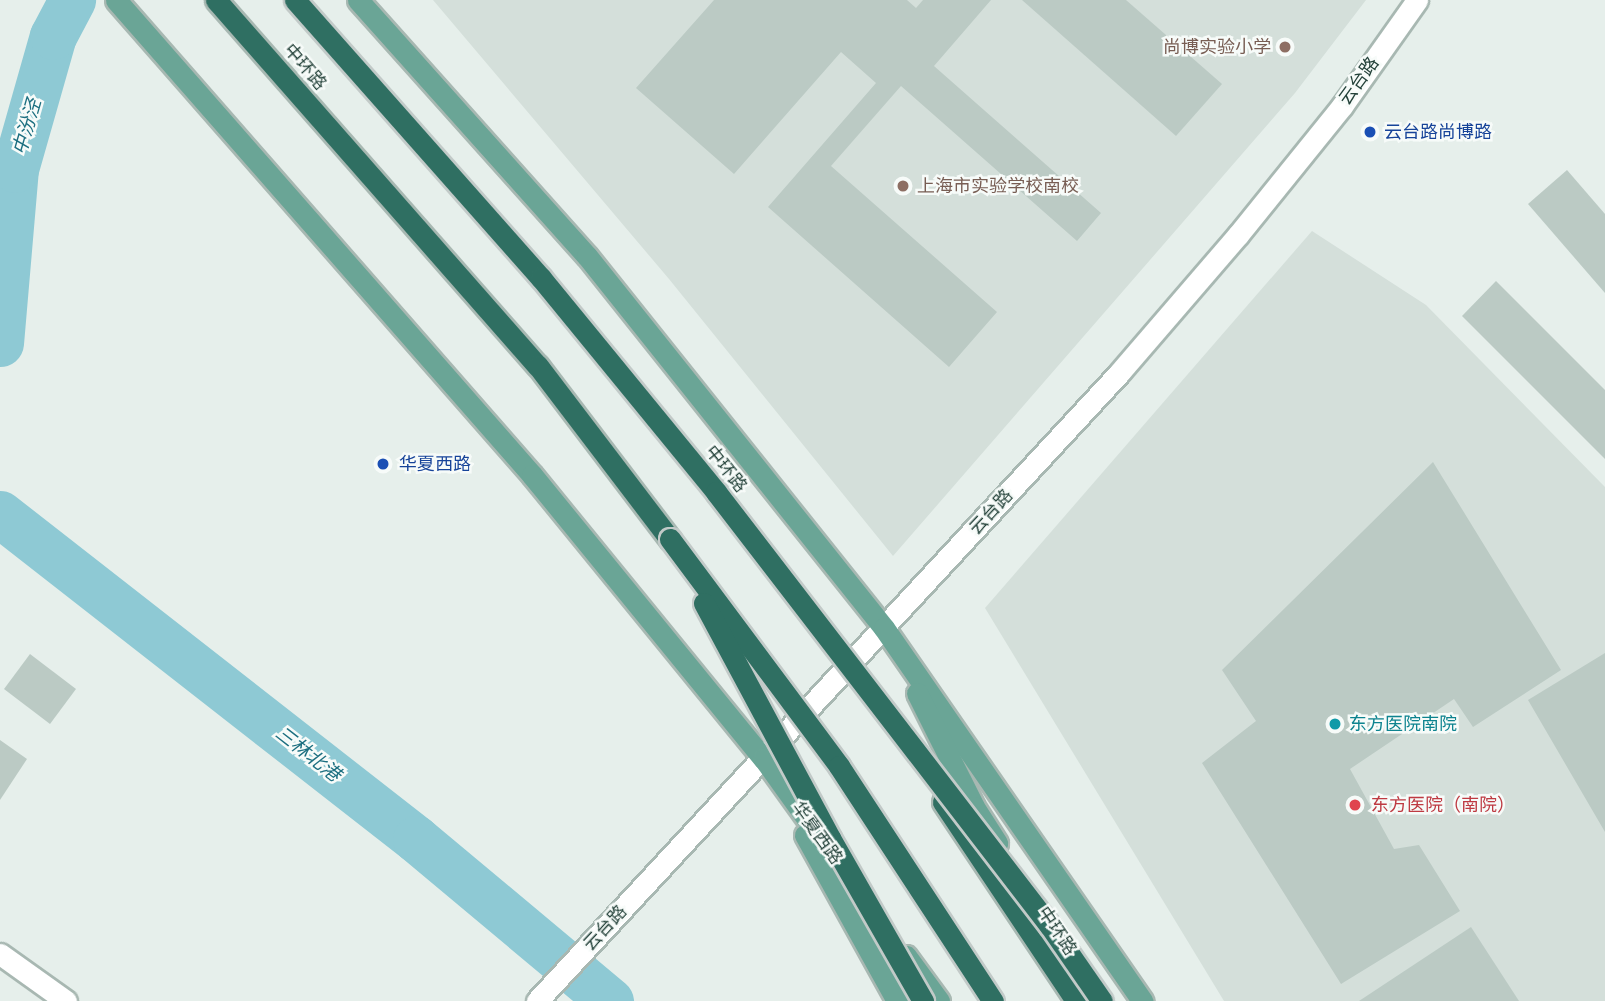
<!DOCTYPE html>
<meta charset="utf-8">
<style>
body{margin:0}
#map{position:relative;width:1605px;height:1001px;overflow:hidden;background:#e6efeb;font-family:Quicksand,"Noto Sans SC",sans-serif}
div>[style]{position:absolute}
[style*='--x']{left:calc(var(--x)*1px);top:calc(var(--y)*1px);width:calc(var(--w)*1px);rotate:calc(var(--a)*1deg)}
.built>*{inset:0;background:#d4dfda}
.river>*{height:47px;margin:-23.5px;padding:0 23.5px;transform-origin:23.5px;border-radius:23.5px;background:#8ec9d4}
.building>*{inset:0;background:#bbcac4}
.roads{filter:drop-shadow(2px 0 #a8b8b2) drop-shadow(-2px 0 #a8b8b2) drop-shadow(0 2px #a8b8b2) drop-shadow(0 -2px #a8b8b2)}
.minor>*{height:21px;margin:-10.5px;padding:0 10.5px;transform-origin:10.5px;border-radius:10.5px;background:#fff}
.major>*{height:21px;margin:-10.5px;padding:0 10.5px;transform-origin:10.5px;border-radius:10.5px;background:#6aa596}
.highway>*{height:21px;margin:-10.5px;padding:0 10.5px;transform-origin:10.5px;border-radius:10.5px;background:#2f6f62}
.bridges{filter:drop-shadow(2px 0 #c2cac8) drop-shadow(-2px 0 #c2cac8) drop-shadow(0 2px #c2cac8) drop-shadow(0 -2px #c2cac8)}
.highway-bridge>*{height:21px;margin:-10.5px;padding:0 10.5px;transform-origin:10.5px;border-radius:10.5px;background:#2f6f62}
.dots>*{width:19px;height:19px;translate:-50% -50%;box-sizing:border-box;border:4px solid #f7fbf9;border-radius:50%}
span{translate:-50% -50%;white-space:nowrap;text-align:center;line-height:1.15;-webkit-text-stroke:5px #f7fbf9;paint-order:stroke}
.education-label{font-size:18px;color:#785e54}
.right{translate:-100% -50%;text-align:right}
.left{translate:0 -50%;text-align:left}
.street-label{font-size:18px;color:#24423a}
.transit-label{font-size:18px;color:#164399}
.culture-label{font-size:18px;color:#0d838f}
.health-label{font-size:18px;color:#be3a42}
.water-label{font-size:19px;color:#1c6f80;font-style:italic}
</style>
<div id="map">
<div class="built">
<i style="clip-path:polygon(433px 0,1366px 0,1295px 93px,893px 556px,669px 279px)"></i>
<i style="clip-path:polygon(1312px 231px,1426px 305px,1605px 487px,1605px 1001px,1224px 1001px,985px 608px)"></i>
</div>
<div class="river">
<i style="--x:0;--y:343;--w:175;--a:-85.1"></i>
<i style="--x:15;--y:169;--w:138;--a:-74.1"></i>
<i style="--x:53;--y:36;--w:41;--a:-62.2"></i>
<i style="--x:0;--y:514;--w:528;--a:38"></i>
<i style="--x:416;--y:839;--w:253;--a:39.9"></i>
</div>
<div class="building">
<i style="clip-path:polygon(714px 0,907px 0,916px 8px,923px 0,991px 0,934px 66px,1101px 213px,1077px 241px,901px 86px,831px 166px,997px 312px,949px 367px,768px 207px,876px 83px,841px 52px,734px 174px,636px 88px)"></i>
<i style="clip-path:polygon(1022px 0,1126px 0,1222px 84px,1176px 136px)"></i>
<i style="clip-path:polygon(1567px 170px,1605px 214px,1605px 293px,1528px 204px)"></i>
<i style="clip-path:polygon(1496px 281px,1605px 390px,1605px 459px,1462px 316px)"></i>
<i style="clip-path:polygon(1433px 462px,1561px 670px,1473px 727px,1454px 699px,1350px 769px,1394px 849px,1419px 845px,1460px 911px,1341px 984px,1202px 763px,1256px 721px,1222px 670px)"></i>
<i style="clip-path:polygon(1605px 653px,1605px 832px,1528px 700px)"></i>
<i style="clip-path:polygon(30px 654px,76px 689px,50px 724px,4px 689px)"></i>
<i style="clip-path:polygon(0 740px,27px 759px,0 800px)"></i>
<i style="clip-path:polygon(1471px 927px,1519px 1001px,1359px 1001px)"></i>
</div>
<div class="roads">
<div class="minor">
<i style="--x:0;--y:954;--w:81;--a:35.5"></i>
<i style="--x:537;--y:1001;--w:858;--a:-47.17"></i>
<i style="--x:1120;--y:372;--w:181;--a:-49.3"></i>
<i style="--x:1238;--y:235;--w:166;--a:-51.1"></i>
<i style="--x:1342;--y:106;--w:130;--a:-54.7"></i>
</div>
<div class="major">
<i style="--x:116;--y:0;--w:631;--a:48.79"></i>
<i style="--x:532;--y:475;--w:367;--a:50.8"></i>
<i style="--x:764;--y:759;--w:110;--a:54.3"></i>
<i style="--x:358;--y:0;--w:343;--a:48.2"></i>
<i style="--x:587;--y:256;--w:476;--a:51.4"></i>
<i style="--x:884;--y:628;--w:454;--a:55.3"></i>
<i style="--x:917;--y:693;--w:127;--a:63.4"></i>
<i style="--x:974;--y:807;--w:43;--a:57.4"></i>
<i style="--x:805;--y:835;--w:190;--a:61"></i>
<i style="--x:906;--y:956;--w:56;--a:53.7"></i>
</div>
<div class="highway">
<i style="--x:216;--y:0;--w:487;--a:48.7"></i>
<i style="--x:538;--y:366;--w:218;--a:52.7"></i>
<i style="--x:943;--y:802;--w:239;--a:56.2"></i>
</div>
</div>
<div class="bridges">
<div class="highway-bridge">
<i style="--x:295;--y:0;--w:371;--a:48.5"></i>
<i style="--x:541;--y:278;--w:276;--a:50.7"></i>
<i style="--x:716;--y:492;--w:548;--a:52.42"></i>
<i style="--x:1050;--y:926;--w:91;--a:55.3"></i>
<i style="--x:670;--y:539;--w:283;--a:53.3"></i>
<i style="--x:839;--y:766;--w:281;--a:56.8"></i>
<i style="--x:704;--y:603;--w:267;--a:61.8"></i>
<i style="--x:830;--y:838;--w:188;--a:60.3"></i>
</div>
</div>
<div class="dots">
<i style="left:1285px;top:47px;background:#8d6e63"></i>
<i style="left:1370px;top:132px;background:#1a4fb4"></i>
<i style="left:903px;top:186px;background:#8d6e63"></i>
<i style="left:383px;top:464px;background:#1a4fb4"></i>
<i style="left:1335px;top:724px;background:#0f9aa8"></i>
<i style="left:1355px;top:805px;background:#e0444e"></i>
</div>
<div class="education-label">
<span class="right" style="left:1271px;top:47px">尚博实验小学</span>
<span class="left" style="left:917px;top:186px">上海市实验学校南校</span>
</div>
<div class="street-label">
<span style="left:305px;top:67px;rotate:49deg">中环路</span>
<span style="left:1359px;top:81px;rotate:-54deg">云台路</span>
<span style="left:726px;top:469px;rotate:51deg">中环路</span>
<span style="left:991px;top:512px;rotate:-47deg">云台路</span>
<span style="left:817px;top:833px;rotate:54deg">华夏西路</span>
<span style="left:605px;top:928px;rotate:-47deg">云台路</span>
<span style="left:1057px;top:931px;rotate:56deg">中环路</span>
</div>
<div class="transit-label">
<span class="left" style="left:1384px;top:132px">云台路尚博路</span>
<span class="left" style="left:399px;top:464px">华夏西路</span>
</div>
<div class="culture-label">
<span class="left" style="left:1349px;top:724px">东方医院南院</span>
</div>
<div class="health-label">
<span class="left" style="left:1371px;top:805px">东方医院（南院）</span>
</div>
<div class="water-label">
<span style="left:27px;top:127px;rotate:-74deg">中汾泾</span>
<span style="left:308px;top:754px;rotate:38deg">三林北港</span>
</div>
</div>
